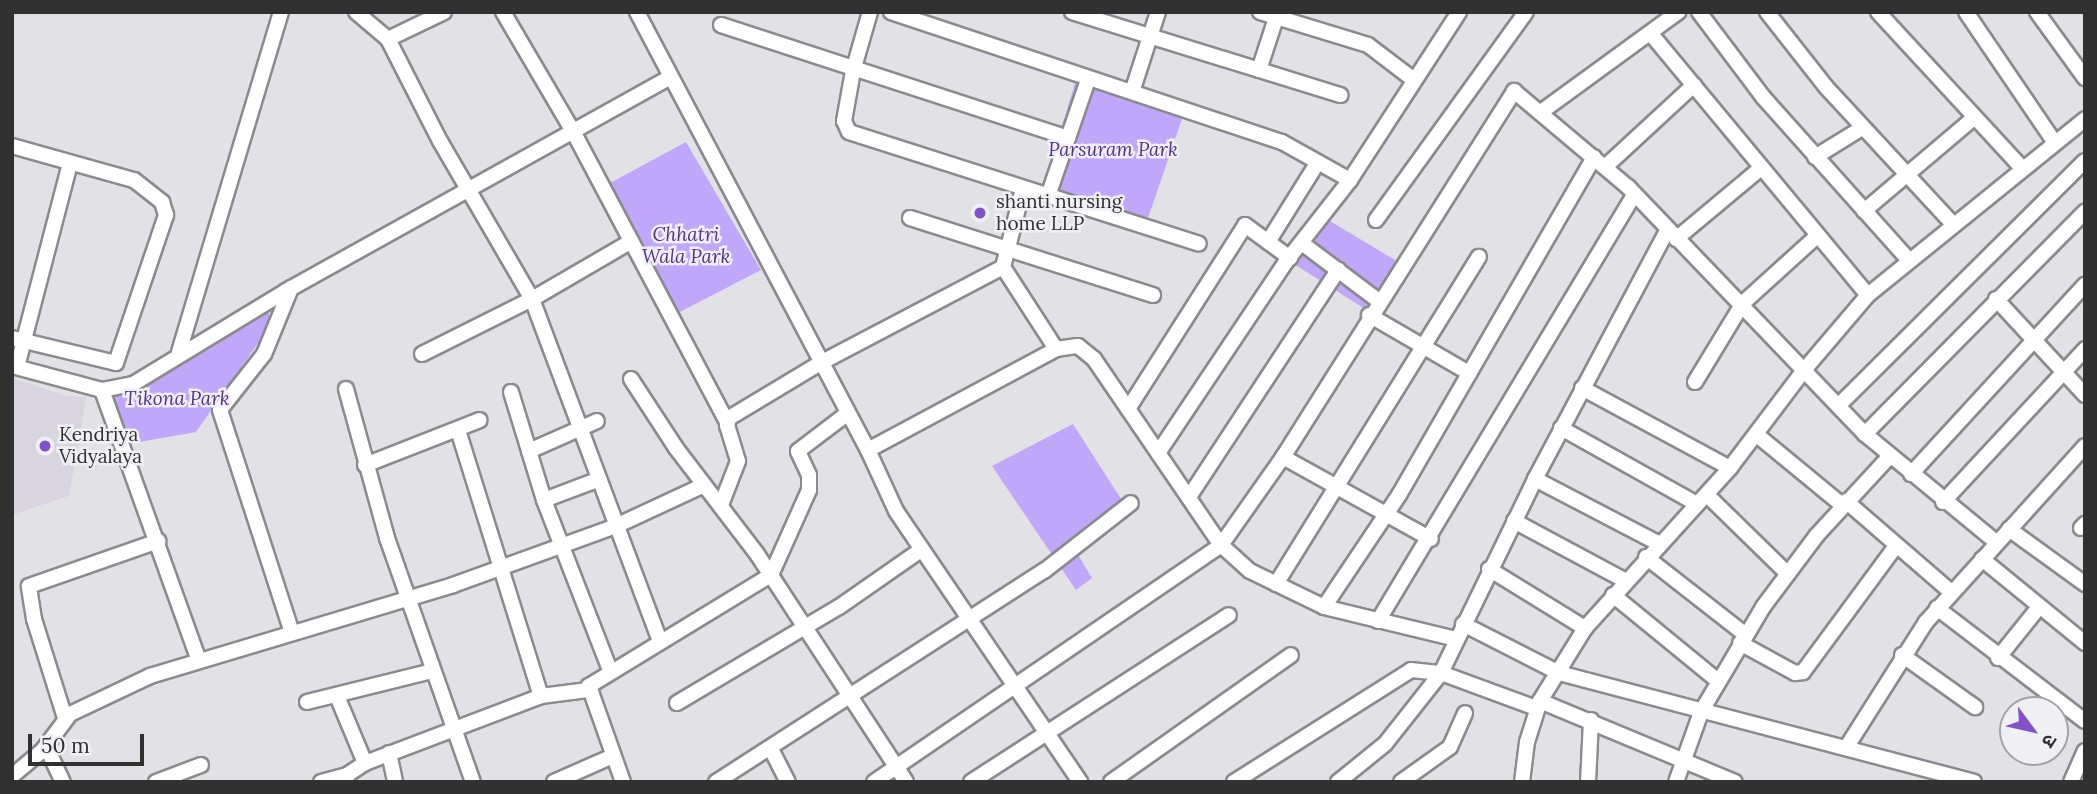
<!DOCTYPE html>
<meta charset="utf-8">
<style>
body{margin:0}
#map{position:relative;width:2097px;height:794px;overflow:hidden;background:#e2e1e5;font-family:Lora,"Noto Sans Devanagari",serif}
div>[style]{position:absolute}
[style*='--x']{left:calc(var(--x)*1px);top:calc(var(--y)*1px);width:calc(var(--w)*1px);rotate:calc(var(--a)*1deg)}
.built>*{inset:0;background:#d8d5e0}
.green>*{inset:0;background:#c1a7f9}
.roads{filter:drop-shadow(2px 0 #8b8a8e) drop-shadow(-2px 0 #8b8a8e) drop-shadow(0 2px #8b8a8e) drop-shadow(0 -2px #8b8a8e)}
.minor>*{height:14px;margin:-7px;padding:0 7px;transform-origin:7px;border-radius:7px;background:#fff}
.dots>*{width:19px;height:19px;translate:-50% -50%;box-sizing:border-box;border:4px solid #f0eff3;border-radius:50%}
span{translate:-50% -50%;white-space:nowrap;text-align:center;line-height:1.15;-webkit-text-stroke:5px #f0eff3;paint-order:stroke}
.park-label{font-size:19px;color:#56308e;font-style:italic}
.poi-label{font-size:19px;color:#313132}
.left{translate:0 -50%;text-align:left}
.frame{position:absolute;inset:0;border:14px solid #313132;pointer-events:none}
.north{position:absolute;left:1999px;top:696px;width:70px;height:70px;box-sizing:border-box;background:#f0eff3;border:2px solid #a4a3a6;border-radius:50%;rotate:123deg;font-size:19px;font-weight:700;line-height:28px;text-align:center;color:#313132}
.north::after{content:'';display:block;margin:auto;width:24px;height:32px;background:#8152ca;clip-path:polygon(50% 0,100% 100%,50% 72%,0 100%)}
.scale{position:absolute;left:28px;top:734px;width:116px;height:32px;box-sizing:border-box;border:4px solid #313132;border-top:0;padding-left:9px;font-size:21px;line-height:24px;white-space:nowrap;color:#313132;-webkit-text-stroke:5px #f0eff3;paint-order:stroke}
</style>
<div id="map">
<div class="built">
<i style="clip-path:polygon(12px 378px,66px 396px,86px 397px,69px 496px,12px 515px)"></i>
</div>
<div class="green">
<i style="clip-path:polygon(1076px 80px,1183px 116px,1148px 218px,1044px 185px)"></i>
<i style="clip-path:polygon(686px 142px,761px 270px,668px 318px,597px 190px)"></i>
<i style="clip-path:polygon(1325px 218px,1405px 266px,1376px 316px,1291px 262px)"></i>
<i style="clip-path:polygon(262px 296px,268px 297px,270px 326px,196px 432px,128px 444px,99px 396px,122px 396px)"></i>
<i style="clip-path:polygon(1073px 424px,1125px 505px,1072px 545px,1092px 578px,1076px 590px,992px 466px)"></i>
</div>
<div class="roads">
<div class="minor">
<i style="--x:356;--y:12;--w:42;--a:40.2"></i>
<i style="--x:388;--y:39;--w:62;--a:-25.7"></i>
<i style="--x:503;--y:12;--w:140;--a:59.6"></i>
<i style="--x:574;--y:133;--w:327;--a:62.1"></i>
<i style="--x:637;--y:12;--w:495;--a:62.2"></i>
<i style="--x:868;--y:450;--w:213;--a:-28.2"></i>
<i style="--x:1056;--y:349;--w:22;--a:-8"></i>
<i style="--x:1078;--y:346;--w:21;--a:39"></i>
<i style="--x:1094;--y:359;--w:225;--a:55.7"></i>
<i style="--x:1221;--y:545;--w:39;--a:42"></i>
<i style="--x:1250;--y:571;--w:82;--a:25.9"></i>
<i style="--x:1324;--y:607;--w:136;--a:13.6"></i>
<i style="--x:870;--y:12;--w:61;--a:106.1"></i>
<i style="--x:853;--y:71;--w:51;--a:100.2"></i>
<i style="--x:844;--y:121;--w:12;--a:66"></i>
<i style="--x:849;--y:132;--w:367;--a:17.7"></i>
<i style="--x:891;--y:12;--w:412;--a:18.4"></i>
<i style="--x:1282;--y:142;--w:78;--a:29.2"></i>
<i style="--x:1072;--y:12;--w:281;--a:17.2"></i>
<i style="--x:1260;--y:12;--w:113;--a:17"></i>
<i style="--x:1368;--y:45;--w:58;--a:37.3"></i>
<i style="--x:1699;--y:12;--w:106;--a:53"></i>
<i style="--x:1763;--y:97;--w:217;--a:48.2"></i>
<i style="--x:1767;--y:12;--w:95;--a:51.8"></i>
<i style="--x:1826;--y:87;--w:185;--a:47.2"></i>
<i style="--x:1878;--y:12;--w:212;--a:47.3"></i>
<i style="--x:1966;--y:12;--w:158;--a:55.8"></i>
<i style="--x:2037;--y:12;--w:82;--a:54"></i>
<i style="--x:721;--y:25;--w:365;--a:18"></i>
<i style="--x:1651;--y:34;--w:339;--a:50.3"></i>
<i style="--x:388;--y:39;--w:114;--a:63"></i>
<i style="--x:440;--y:141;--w:183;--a:59.8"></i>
<i style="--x:532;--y:299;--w:123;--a:153.4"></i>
<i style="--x:1259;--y:70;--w:61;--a:-71.9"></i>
<i style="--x:1132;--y:92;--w:84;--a:-72"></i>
<i style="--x:1541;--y:112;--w:170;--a:-36.1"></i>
<i style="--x:12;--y:146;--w:127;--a:15.6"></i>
<i style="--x:134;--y:180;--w:36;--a:38"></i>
<i style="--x:162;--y:202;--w:14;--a:73"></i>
<i style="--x:166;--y:215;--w:156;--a:108.7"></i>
<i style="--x:116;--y:363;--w:107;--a:-166.5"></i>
<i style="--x:1815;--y:157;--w:55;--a:-31.7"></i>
<i style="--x:1605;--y:167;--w:121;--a:-42.7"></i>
<i style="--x:1048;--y:196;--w:123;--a:-71"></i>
<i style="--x:1864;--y:211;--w:145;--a:-40.3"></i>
<i style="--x:910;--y:218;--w:255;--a:17.6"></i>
<i style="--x:1376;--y:220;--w:256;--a:-54.2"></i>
<i style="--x:1676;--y:239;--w:111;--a:-39.9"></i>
<i style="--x:630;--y:242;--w:113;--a:149.8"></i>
<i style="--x:532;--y:299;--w:366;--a:69.5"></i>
<i style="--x:1268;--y:242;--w:94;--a:-58"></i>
<i style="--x:1303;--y:244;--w:95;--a:36.9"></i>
<i style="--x:1003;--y:267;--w:98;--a:57.1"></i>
<i style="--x:291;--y:288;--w:71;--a:112.2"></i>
<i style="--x:264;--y:354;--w:71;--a:128.2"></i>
<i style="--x:220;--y:410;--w:234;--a:72.1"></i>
<i style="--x:1996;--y:299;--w:131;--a:47.2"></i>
<i style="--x:1369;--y:315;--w:116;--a:30.1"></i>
<i style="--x:179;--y:352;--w:355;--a:-73.3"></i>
<i style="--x:12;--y:366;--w:93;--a:14.9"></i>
<i style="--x:102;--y:390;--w:32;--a:-11"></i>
<i style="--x:133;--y:384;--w:179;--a:-31.3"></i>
<i style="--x:286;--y:291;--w:437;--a:-29.1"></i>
<i style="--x:17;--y:367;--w:211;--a:-75.4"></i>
<i style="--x:631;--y:379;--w:82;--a:56.9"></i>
<i style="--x:676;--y:448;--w:133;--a:52.6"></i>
<i style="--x:757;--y:554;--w:272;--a:56.8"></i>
<i style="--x:1695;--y:382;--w:92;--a:-58.7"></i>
<i style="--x:1743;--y:303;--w:100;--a:-42.2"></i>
<i style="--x:1582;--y:388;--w:168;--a:28.4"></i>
<i style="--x:346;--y:389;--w:155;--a:74.6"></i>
<i style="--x:387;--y:538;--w:259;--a:70.6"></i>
<i style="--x:102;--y:390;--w:285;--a:70.3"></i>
<i style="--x:511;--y:392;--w:113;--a:73"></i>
<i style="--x:544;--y:500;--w:182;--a:68.8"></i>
<i style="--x:1839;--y:405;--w:346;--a:-44.8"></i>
<i style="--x:1128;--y:409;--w:218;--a:-57.5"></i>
<i style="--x:1245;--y:225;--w:56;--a:36.3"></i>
<i style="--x:1561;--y:428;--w:156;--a:29.2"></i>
<i style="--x:458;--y:430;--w:279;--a:72.7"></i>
<i style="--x:1865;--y:434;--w:313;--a:-45.3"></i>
<i style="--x:1757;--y:435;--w:110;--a:39.5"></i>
<i style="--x:868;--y:450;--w:67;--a:65.3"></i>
<i style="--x:896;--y:511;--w:328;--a:55.8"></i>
<i style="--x:529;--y:451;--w:74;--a:-23.8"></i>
<i style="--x:1158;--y:453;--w:229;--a:-56.2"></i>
<i style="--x:1285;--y:263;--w:105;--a:-51.9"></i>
<i style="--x:1350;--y:180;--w:200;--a:-57"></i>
<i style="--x:1283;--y:457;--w:169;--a:29"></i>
<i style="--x:365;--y:465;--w:123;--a:-21.4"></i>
<i style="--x:1911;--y:474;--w:257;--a:-47.4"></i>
<i style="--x:1535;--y:479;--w:139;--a:27.5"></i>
<i style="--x:1707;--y:495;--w:113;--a:44.3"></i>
<i style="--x:1189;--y:497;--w:272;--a:-56.7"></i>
<i style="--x:544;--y:500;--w:57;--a:-20.7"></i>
<i style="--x:1846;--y:501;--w:139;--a:40.9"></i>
<i style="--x:1943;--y:502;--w:209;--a:-47.1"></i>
<i style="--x:721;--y:505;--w:47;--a:-68.9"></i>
<i style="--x:738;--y:461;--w:37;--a:-107"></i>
<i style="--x:727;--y:426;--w:8;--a:-76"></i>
<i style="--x:729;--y:418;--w:111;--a:-31"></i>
<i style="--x:824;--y:361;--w:202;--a:-27.7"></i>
<i style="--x:1003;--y:267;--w:81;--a:-75.6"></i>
<i style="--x:1514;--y:521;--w:127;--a:28.2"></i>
<i style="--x:2081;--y:528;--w:6;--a:-45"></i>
<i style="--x:2009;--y:529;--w:94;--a:35.9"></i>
<i style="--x:1646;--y:557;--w:127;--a:38"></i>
<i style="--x:1982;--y:559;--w:133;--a:39.2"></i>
<i style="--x:1489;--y:569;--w:113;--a:31.6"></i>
<i style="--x:1276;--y:584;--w:385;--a:-58.2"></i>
<i style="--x:1613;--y:595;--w:136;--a:39.3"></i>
<i style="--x:1324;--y:607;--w:135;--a:-56.2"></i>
<i style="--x:1399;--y:495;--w:390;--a:-60"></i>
<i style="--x:1937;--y:608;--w:186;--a:37.4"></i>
<i style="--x:1378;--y:621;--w:497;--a:-59"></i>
<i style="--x:1463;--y:624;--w:108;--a:27"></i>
<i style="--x:1559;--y:673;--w:429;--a:14.7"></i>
<i style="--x:1740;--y:643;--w:63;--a:28.6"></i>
<i style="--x:1795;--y:673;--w:8;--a:-7"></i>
<i style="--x:1803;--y:672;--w:155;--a:-53.6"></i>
<i style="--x:1902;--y:655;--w:90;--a:35.5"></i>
<i style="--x:1998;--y:658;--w:65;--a:-51.2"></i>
<i style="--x:337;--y:696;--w:73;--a:67.3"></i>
<i style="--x:365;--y:763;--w:188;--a:-20.8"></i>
<i style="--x:541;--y:696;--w:47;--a:-7.3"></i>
<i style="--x:1540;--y:701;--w:86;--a:-58.3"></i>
<i style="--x:1585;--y:628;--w:216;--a:-47.8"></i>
<i style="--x:1730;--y:468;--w:124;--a:-52.9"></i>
<i style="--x:1805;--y:369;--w:97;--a:-49.6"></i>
<i style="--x:1868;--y:295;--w:279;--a:-39"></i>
<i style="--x:307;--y:702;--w:129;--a:-13.9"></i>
<i style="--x:677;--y:703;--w:188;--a:-30.7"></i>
<i style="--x:839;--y:607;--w:101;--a:-34.9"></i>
<i style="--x:65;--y:718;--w:104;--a:-107.4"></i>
<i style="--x:34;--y:619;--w:33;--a:-99"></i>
<i style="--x:29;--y:586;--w:137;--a:-19.2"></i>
<i style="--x:46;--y:746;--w:40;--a:65"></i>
<i style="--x:1846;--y:748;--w:149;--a:-57.6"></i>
<i style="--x:1926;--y:622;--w:237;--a:-47.9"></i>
<i style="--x:771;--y:749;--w:37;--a:63"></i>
<i style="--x:389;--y:753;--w:30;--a:78"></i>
<i style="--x:12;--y:776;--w:40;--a:-40"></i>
<i style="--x:43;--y:750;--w:45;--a:-53.1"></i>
<i style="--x:70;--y:714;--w:89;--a:-25.4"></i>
<i style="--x:150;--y:676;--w:316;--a:-16.7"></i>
<i style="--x:453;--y:585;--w:173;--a:-19.9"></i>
<i style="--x:616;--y:526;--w:97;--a:-25"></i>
<i style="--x:156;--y:782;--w:48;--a:-20.7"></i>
<i style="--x:321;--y:782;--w:27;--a:-15"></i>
<i style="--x:346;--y:782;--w:7;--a:-82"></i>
<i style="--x:347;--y:775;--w:22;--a:-34"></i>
<i style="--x:554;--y:782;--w:64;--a:-23.8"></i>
<i style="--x:623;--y:782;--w:102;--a:-109.5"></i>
<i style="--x:589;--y:686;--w:213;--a:-31.4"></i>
<i style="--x:771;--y:575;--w:93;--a:-65.9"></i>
<i style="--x:809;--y:490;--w:15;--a:-90"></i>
<i style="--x:809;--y:475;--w:26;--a:-115"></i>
<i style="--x:798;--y:451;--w:63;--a:-37.2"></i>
<i style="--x:716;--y:782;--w:390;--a:-32.8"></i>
<i style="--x:1044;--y:571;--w:110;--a:-38"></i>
<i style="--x:874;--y:782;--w:420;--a:-34.3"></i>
<i style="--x:1221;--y:545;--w:108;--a:-54.8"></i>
<i style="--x:1283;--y:457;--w:433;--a:-57.7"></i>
<i style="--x:1514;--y:91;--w:149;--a:40.1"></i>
<i style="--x:1628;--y:187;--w:342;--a:46.2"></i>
<i style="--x:1865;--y:434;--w:170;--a:39.5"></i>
<i style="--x:971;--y:782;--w:307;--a:-32.9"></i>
<i style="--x:1111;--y:782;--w:220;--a:-35.2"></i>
<i style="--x:1234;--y:782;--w:209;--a:-32.3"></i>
<i style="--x:1411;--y:670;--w:30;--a:6"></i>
<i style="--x:1441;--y:673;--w:101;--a:20.2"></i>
<i style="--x:1338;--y:782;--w:60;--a:-39"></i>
<i style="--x:1385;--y:744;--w:90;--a:-51.7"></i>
<i style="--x:1441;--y:673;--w:216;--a:-64.1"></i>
<i style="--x:1535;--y:479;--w:281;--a:-62"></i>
<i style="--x:1401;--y:782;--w:60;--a:-35.5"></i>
<i style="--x:1450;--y:747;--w:37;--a:-66"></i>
<i style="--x:1522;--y:782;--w:40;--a:-82.9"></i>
<i style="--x:1527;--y:742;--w:43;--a:-72.4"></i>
<i style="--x:1540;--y:701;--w:211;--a:22.6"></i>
<i style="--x:1588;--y:782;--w:62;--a:-87.2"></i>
<i style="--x:1676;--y:782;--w:74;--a:-70.3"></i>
<i style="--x:1701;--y:712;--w:122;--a:-59.4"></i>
<i style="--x:1763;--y:607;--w:90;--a:-53.1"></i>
<i style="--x:1817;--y:535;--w:108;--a:-47.3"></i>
<i style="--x:2071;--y:782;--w:34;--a:-66"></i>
</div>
</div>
<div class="dots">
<i style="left:980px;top:213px;background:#8152ca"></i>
<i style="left:45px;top:446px;background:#8152ca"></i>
</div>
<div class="park-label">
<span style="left:1113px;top:150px">Parsuram Park</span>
<span style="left:686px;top:246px">Chhatri<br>Wala Park</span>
<span style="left:177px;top:399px">Tikona Park</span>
</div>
<div class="poi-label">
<span class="left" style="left:996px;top:213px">shanti nursing<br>home LLP</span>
<span class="left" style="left:59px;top:446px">Kendriya<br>Vidyalaya</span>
</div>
<div class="frame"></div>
<div class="north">उ</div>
<div class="scale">50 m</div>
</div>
